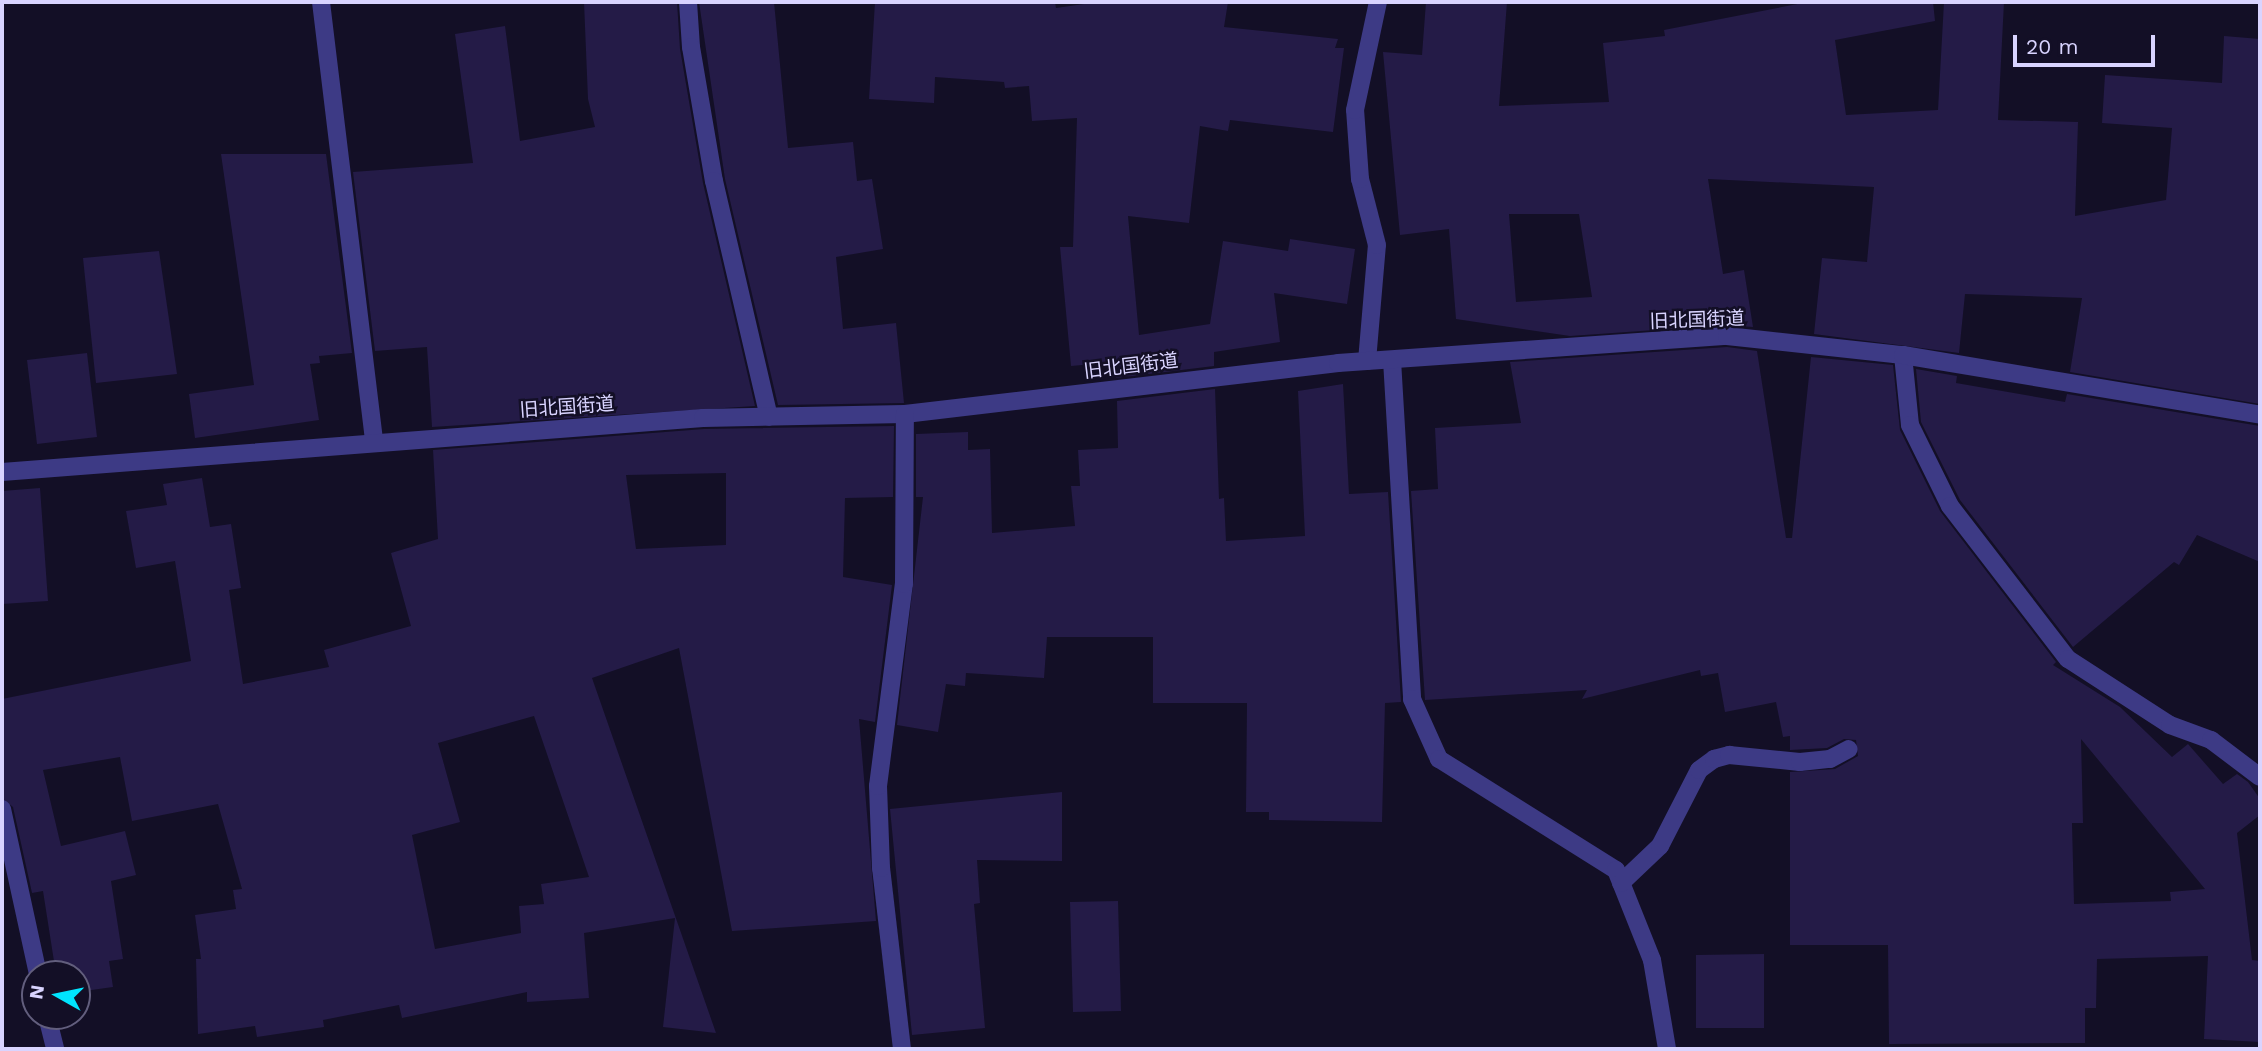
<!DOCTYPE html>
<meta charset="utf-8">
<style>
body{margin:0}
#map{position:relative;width:2262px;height:1051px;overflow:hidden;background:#130f26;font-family:"Work Sans","Noto Sans JP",sans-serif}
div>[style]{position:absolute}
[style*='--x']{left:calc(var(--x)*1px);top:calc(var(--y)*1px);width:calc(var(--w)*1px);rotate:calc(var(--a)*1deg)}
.building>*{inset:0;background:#241b47}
.minor>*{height:18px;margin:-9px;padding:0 9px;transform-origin:9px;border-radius:9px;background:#3d3a85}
span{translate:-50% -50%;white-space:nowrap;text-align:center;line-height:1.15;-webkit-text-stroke:5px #130f26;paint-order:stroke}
.street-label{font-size:19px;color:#d9d4ff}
.frame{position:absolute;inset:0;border:4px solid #d9d4ff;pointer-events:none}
.north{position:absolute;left:21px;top:960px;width:70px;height:70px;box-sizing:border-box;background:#130f26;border:2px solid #625e7d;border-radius:50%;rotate:279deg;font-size:19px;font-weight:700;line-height:28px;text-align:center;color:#d9d4ff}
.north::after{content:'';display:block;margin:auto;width:24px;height:32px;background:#00e5ff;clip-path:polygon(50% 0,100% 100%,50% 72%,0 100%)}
.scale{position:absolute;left:2013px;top:35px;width:142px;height:32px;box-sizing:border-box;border:4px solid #d9d4ff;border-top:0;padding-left:9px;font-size:21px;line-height:24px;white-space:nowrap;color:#d9d4ff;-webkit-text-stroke:5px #130f26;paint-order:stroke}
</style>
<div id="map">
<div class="building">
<i style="clip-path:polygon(584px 2px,677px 2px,680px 49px,703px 183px,755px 406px,432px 427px,427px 347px,375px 351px,353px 172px,473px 163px,455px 34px,505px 26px,520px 141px,595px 127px,588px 99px)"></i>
<i style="clip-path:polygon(699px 2px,774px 2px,788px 148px,853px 142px,857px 181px,872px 179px,883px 249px,836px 257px,843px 329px,896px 323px,904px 403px,778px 405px,725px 179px)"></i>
<i style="clip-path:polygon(875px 2px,1055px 2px,1056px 8px,1098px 2px,1228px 2px,1224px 27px,1338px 39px,1335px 48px,1344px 48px,1333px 132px,1230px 120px,1228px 131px,1200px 126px,1189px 223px,1128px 216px,1139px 335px,1210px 324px,1223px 241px,1288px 251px,1290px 239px,1355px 249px,1347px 304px,1274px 293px,1280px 342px,1214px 352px,1214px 366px,1116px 378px,1116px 362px,1071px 366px,1060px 247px,1073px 247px,1077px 118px,1032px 121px,1029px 86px,1005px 88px,1004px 82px,935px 77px,934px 103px,869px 99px)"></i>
<i style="clip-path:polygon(evenodd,1426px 2px,1507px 2px,1499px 106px,1609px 102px,1603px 43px,1665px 36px,1664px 30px,1808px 2px,1933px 2px,1935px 21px,1835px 40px,1846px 115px,1938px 110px,1944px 2px,2004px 2px,1998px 120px,2078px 122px,2075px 216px,2166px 200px,2172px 128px,2102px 123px,2105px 75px,2222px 83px,2224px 36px,2260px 39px,2260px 404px,2070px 372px,2082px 298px,1965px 294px,1959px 353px,1814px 334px,1822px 258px,1867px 262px,1874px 187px,1708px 179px,1723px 274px,1744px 270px,1753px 327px,1726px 325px,1570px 336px,1456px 319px,1449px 229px,1400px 235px,1383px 52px,1422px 55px,1426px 2px,1509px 214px,1579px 214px,1592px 297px,1516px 302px,1509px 214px)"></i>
<i style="clip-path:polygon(221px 154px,326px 154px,352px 353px,319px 356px,320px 363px,310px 364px,319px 420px,195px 438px,189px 394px,254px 385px)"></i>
<i style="clip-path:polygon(159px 251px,177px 374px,96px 383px,83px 258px)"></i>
<i style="clip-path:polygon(evenodd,1727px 347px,1757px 351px,1786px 538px,1792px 538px,1811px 357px,1893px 365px,1900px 430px,1940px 511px,2056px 662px,2053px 665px,2120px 707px,2172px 757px,2188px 744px,2223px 784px,2237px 774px,2248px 782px,2260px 799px,2260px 815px,2237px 833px,2252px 960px,2260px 961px,2260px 1042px,2204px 1039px,2208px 956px,2097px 959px,2096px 1008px,2085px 1008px,2085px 1043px,1889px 1044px,1888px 945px,1790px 945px,1790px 772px,1835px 769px,1858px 756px,1856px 740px,1844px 739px,1827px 748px,1790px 750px,1790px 736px,1783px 737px,1776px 702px,1725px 712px,1718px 673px,1701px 676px,1700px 670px,1582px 699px,1587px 690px,1425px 700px,1411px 491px,1438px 489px,1435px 428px,1521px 423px,1510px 362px,1727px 347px,2081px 739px,2205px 889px,2170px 892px,2171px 901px,2074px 904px,2072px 823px,2083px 823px,2081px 739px)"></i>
<i style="clip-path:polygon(87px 353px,97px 437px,37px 444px,27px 360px)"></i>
<i style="clip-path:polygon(1916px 369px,1957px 376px,1956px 383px,2065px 402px,2067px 394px,2260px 426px,2260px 562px,2197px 535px,2179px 565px,2174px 562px,2073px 647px,1960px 500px,1921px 422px)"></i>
<i style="clip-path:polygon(1343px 384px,1349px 494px,1388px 492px,1401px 702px,1385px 703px,1382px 822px,1269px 820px,1269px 812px,1246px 812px,1247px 703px,1153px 703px,1153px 637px,1047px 637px,1044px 678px,966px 673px,965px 686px,946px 684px,938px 732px,897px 725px,923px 497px,916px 497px,916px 434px,968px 432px,968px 450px,990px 449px,992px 533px,1075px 526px,1071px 486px,1080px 486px,1078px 450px,1118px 448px,1117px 401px,1215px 389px,1219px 499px,1224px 498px,1226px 541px,1305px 536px,1298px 391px)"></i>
<i style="clip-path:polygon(evenodd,894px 426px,893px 497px,845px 498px,843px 577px,892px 585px,875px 722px,859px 719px,876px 921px,732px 931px,679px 648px,592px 678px,716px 1033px,663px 1027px,675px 918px,584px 933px,589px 998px,527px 1002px,527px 992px,402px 1018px,399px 1005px,323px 1020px,324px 1027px,257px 1037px,255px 1026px,198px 1034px,196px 959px,201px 959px,195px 915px,236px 909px,233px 890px,242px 889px,218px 804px,132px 821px,120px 757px,43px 770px,61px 846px,125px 831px,136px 875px,111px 881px,123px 959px,109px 961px,113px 987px,77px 992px,77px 974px,56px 974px,43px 891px,32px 893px,13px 807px,2px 798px,2px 699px,191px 661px,175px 561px,136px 568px,126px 511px,167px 505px,163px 484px,202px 478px,210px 527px,231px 524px,241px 588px,229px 590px,243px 684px,329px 667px,324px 650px,411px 626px,391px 553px,438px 539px,433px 450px,704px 429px,894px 426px,726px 473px,726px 545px,636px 549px,626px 475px,726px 473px,894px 426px,534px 716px,589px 877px,541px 884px,544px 904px,519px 906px,521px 933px,435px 949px,412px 835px,460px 822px,438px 743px,534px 716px)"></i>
<i style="clip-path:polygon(40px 488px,48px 601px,2px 604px,2px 491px)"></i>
<i style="clip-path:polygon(1062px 792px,1062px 861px,977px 860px,980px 903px,974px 904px,985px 1028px,912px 1035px,890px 809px)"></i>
<i style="clip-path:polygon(1118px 901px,1121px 1011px,1073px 1012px,1070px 902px)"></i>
<i style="clip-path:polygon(1764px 954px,1764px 1028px,1696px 1028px,1696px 955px)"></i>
</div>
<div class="minor">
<i style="--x:321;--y:2;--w:443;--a:83.1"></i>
<i style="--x:688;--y:2;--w:45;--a:86.2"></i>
<i style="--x:691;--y:47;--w:136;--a:80.3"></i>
<i style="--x:714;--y:181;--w:242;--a:76.9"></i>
<i style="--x:1903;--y:355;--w:70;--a:84.3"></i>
<i style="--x:1910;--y:425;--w:90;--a:63.7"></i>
<i style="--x:1950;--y:506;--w:193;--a:52.4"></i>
<i style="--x:2068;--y:659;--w:121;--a:32.9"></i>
<i style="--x:2170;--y:725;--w:44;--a:20.1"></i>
<i style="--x:2211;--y:740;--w:61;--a:37.1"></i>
<i style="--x:1392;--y:360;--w:340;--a:86.6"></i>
<i style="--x:1412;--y:699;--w:66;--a:65.8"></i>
<i style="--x:1439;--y:759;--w:209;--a:32.1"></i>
<i style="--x:1616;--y:870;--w:97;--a:68.2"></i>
<i style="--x:1652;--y:960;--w:90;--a:80.4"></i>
<i style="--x:1367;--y:361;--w:116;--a:-85.1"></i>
<i style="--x:1377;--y:245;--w:68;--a:-104.4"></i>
<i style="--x:1360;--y:179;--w:69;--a:-94.1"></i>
<i style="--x:1355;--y:110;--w:110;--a:-78"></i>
<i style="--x:2;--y:472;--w:703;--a:-4.4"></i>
<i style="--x:703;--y:418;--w:202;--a:-1.1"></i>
<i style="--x:905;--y:414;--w:436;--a:-6.7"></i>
<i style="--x:1338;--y:363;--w:390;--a:-4"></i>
<i style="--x:1727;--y:336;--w:177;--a:6.2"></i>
<i style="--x:1903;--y:355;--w:362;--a:9.5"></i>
<i style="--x:2;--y:809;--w:169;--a:77.7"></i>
<i style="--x:1621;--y:883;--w:54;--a:-43.5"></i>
<i style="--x:1660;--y:846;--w:85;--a:-62.8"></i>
<i style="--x:1699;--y:770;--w:19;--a:-36"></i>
<i style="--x:1714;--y:759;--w:16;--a:-15"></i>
<i style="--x:1729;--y:755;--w:71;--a:5.6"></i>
<i style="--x:1800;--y:762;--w:30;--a:-6"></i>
<i style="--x:1830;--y:759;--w:21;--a:-28"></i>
<i style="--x:47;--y:1016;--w:34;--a:76"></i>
<i style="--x:902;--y:1049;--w:182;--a:-96.6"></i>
<i style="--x:881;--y:868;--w:82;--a:-92.1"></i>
<i style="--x:878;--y:786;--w:204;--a:-82.7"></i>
<i style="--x:904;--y:584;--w:170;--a:-89.7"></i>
</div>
<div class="street-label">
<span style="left:1697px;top:320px;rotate:-2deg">旧北国街道</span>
<span style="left:1131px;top:366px;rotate:-7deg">旧北国街道</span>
<span style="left:567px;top:407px;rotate:-4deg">旧北国街道</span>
</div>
<div class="frame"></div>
<div class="north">N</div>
<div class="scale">20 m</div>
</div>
